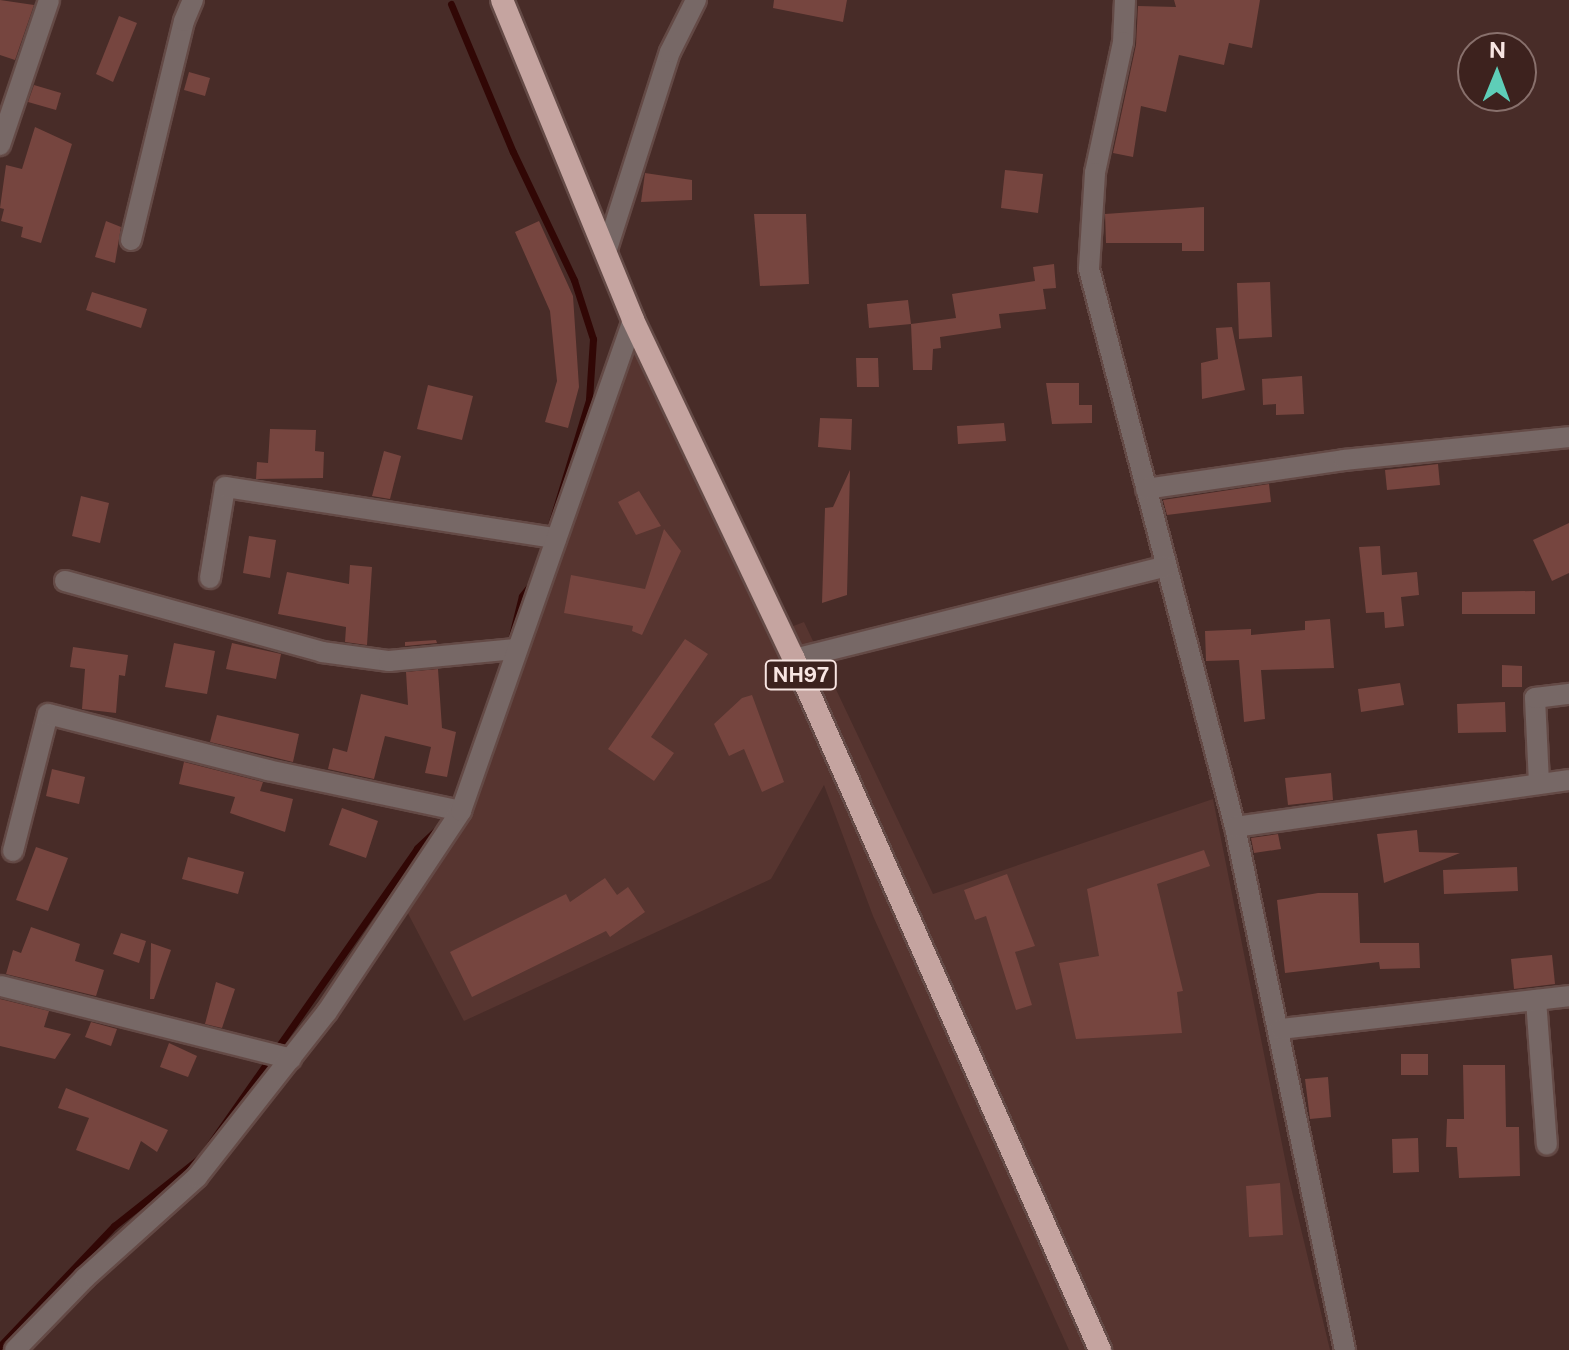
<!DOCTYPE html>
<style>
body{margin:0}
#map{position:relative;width:1569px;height:1350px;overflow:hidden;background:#482c28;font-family:"Public Sans",sans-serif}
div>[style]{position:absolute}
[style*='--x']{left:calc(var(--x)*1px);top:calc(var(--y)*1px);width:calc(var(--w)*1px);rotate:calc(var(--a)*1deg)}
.built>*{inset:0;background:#573530}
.stream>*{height:7px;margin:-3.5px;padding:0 3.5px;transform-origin:3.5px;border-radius:3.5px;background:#310705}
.building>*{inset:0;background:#76453f}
.roads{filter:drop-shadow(2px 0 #644a46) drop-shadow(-2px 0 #644a46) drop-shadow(0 2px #644a46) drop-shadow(0 -2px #644a46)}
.minor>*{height:20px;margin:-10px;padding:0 10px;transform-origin:10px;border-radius:10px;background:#776866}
.trunk>*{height:22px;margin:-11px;padding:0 11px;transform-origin:11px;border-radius:11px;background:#c5a4a0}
span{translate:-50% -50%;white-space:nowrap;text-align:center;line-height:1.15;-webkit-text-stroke:6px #3d221e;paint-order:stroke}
.shield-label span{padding:2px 6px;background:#3d221e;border:2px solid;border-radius:6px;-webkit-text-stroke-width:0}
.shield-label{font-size:20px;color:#f8e5e2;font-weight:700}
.north{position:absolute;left:1457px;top:32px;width:80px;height:80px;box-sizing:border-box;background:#3d221e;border:2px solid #88706c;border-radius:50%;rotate:1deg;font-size:22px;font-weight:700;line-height:32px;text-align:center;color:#f8e5e2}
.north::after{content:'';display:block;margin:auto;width:28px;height:36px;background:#5eceb8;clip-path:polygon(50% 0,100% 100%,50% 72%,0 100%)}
</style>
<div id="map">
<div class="built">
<i style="clip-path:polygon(643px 314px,788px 628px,804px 622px,933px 894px,1213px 799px,1289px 1179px,1330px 1350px,1069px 1350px,873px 916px,824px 785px,771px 879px,464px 1021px,401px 900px,437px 855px,542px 599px)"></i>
</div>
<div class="stream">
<i style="--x:451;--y:4;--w:160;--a:67.3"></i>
<i style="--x:513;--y:152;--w:142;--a:64.5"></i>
<i style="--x:574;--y:280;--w:62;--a:72.1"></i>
<i style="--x:593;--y:339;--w:61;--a:93.8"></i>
<i style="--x:589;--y:400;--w:138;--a:106.9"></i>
<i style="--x:510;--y:644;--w:49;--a:-76"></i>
<i style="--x:522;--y:596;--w:18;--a:-52"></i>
<i style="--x:0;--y:1346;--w:166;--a:-46.5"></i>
<i style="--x:114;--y:1226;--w:111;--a:-38.4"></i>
<i style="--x:201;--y:1157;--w:377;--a:-55"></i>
<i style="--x:417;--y:848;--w:33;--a:-43"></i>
</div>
<div class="building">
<i style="clip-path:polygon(0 0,34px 5px,15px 60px,0 55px)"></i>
<i style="clip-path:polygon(774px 0,847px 0,843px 22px,773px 8px)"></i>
<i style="clip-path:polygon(1174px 0,1260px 0,1252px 48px,1229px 43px,1224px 65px,1179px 55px,1166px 112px,1141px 106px,1133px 157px,1113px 153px,1136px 45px,1138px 6px,1176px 7px)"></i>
<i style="clip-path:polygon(119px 16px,137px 23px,113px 82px,96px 74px)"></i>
<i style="clip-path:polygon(189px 72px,210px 78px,205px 96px,184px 90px)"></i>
<i style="clip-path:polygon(34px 85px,61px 93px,56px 110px,28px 102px)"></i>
<i style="clip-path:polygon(35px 127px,72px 144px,41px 243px,21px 237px,23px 227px,1px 221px,4px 209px,0 208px,6px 165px,22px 169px)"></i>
<i style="clip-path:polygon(1005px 170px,1043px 174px,1038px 213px,1001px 208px)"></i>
<i style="clip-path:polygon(645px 173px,692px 180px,692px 200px,641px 202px)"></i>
<i style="clip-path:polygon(1204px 207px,1204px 251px,1182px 251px,1182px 243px,1106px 243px,1105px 214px)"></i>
<i style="clip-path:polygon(754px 214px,806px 214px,809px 284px,760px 286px)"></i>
<i style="clip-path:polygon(106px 221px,121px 227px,115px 263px,95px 257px)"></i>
<i style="clip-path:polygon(539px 221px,573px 296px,579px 387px,568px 428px,545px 422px,557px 381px,550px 311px,515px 232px)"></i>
<i style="clip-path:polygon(1054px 264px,1056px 288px,1043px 289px,1046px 309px,999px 314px,1001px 328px,940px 337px,941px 348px,933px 349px,932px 370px,913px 370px,911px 324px,956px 318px,952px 294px,1035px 281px,1033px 267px)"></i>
<i style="clip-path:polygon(1270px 282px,1272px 337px,1239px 339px,1237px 283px)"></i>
<i style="clip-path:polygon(92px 292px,147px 309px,141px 328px,86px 310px)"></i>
<i style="clip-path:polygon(908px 300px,911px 324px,869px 328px,867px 304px)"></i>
<i style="clip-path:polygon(1232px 327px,1245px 390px,1202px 399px,1201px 363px,1218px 359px,1216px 328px)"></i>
<i style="clip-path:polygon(856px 358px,878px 358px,879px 387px,857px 387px)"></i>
<i style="clip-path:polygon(1302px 376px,1304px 414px,1276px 415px,1276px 404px,1263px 405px,1262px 379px)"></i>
<i style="clip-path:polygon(1046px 383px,1079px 383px,1079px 405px,1092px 405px,1092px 423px,1052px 424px)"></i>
<i style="clip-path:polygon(428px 385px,473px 396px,462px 440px,417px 429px)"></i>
<i style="clip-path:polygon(820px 418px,852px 419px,851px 450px,818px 447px)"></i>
<i style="clip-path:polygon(1004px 423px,1006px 441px,958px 444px,957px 426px)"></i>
<i style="clip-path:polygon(270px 429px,316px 430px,315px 451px,324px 452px,323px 478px,256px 479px,257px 462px,268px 463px)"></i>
<i style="clip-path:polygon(384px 451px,401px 456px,390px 499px,372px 496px)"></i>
<i style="clip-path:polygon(1438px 464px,1440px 485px,1387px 490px,1385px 470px)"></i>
<i style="clip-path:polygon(850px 470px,847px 595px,822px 603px,825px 508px,833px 507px)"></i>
<i style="clip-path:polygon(1269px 484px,1271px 502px,1167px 515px,1163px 500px)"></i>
<i style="clip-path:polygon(639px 491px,661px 526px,636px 535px,618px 502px)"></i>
<i style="clip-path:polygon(81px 496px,109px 503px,100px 543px,72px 536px)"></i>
<i style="clip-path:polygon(1569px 523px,1569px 573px,1552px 581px,1533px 540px)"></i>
<i style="clip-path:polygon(664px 529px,681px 551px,642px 635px,632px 631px,633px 626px,564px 613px,571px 575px,645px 589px)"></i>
<i style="clip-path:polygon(249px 536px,276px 540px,270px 578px,243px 573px)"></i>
<i style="clip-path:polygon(1380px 546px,1382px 575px,1417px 572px,1419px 595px,1401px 597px,1404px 626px,1385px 628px,1384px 612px,1366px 613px,1359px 547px)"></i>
<i style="clip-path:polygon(350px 565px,372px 567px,367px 645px,345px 642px,346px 627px,278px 614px,287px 572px,349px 584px)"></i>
<i style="clip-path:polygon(1535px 591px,1535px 614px,1462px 614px,1462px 592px)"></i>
<i style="clip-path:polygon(1330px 619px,1334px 668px,1261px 670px,1265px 719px,1244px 722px,1239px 660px,1206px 661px,1205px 631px,1251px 629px,1251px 635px,1305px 630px,1305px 621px)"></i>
<i style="clip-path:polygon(685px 639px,708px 654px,651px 737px,674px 753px,654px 781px,608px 749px)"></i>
<i style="clip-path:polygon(436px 640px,437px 643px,405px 646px,405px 642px)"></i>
<i style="clip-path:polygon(174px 643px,215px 651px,207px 694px,165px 687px)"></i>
<i style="clip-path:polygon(232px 643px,281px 654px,276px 679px,226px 669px)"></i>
<i style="clip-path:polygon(73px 647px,128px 655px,125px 676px,119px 675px,116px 713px,82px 709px,85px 669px,70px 667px)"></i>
<i style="clip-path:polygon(1502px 665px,1522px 666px,1522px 687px,1502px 687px)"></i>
<i style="clip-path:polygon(438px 669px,442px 728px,456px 732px,447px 777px,425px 773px,431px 747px,385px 736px,374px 779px,328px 769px,333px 748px,347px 752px,361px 694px,408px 705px,406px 672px)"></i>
<i style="clip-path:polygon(1400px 683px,1404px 705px,1361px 712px,1358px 689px)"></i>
<i style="clip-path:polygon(752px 695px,784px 782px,762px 792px,744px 749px,729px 756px,714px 724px,742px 698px)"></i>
<i style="clip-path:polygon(1505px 702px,1506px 732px,1458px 733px,1457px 704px)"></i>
<i style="clip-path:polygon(217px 715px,299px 734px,293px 762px,210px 742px)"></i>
<i style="clip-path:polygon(184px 762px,263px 782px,260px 791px,293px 799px,285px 832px,230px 813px,235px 797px,179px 784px)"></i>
<i style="clip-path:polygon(52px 769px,85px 777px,79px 804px,46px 796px)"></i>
<i style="clip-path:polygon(1331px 773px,1333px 800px,1288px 805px,1285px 778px)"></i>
<i style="clip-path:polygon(342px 808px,378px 821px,366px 858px,329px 845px)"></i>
<i style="clip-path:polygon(1417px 830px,1419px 852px,1460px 853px,1384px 883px,1377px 834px)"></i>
<i style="clip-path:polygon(1278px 834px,1281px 849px,1254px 853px,1251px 838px)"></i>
<i style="clip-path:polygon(36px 847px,68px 858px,48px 911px,16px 900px)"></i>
<i style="clip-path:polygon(1204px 850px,1210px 866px,1157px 884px,1183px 991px,1177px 992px,1182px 1033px,1076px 1039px,1059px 963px,1099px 956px,1087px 889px)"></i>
<i style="clip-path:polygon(188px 857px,244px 872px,238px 894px,182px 879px)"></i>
<i style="clip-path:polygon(1517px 867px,1518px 891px,1444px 894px,1443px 870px)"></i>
<i style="clip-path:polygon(1007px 874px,1035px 946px,1015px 952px,1032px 1005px,1016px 1010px,986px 916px,975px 920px,964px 890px)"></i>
<i style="clip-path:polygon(605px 878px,617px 895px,628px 887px,645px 912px,610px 937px,606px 931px,472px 997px,450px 952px,566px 894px,570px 902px)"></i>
<i style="clip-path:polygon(1318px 893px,1358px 893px,1360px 943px,1419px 943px,1420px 968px,1380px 969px,1379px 962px,1285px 973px,1277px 900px)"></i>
<i style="clip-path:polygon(31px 927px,80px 944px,75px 961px,104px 970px,96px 996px,6px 974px,13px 950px,21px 953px)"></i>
<i style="clip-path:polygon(121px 933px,146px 941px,139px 963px,113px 954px)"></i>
<i style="clip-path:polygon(151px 943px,171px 950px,154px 999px,150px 999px)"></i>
<i style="clip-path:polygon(1552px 955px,1555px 984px,1514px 989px,1511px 959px)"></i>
<i style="clip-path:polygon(216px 982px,235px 989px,222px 1028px,205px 1024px)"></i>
<i style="clip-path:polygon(0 999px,49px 1011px,44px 1027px,71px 1034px,55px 1059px,0 1046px)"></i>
<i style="clip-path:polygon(91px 1022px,117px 1029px,111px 1046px,85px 1037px)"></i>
<i style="clip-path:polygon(169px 1043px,197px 1056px,188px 1077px,160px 1067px)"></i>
<i style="clip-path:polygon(1401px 1054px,1428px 1054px,1428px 1075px,1401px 1075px)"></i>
<i style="clip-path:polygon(1463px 1065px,1505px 1065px,1506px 1127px,1519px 1127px,1520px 1176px,1459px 1178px,1457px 1147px,1446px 1147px,1447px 1119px,1464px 1119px)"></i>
<i style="clip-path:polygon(1328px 1077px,1331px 1117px,1310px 1119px,1305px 1079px)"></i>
<i style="clip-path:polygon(66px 1088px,168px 1130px,157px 1152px,141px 1141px,129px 1170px,76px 1150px,89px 1118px,58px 1108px)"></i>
<i style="clip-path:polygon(1418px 1138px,1419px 1172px,1393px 1173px,1392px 1139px)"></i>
<i style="clip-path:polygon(1280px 1183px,1283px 1235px,1249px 1237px,1246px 1186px)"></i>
</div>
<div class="roads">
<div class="minor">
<i style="--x:1125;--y:0;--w:42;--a:92.7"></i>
<i style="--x:1123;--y:42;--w:134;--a:102.1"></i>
<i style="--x:1095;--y:173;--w:96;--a:93.6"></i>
<i style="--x:1089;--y:269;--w:577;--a:75.34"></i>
<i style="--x:1235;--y:827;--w:534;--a:78.12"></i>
<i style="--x:0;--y:145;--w:153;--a:-71.3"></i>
<i style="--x:131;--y:240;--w:225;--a:-76.4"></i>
<i style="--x:184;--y:21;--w:23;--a:-67"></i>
<i style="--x:607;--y:249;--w:207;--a:-72.3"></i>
<i style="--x:670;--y:52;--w:58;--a:-63.4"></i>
<i style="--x:1146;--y:489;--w:200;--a:-8.3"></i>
<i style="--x:1344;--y:460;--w:226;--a:-5.8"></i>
<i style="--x:210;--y:578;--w:92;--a:-80.6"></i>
<i style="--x:225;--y:487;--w:335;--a:8.8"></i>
<i style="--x:65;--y:581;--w:267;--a:15.4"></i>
<i style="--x:322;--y:652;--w:68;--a:7.7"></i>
<i style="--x:389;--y:661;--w:127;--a:-5.4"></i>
<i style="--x:794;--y:659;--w:383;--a:-14"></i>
<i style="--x:1539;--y:783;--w:85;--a:-92.7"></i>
<i style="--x:1535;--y:698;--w:34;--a:-7"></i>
<i style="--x:1235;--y:827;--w:337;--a:-8"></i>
<i style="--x:13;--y:851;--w:141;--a:-75.7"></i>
<i style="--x:48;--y:714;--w:227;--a:14.3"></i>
<i style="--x:268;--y:770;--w:197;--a:12"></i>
<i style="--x:1;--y:986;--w:299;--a:14.1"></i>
<i style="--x:1536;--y:1000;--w:145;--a:85.7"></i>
<i style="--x:1281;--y:1029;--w:290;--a:-6.5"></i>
<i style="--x:15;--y:1350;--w:100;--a:-45.8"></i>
<i style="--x:85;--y:1278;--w:151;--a:-42"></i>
<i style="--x:197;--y:1177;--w:210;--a:-51.8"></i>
<i style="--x:327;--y:1012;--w:242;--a:-56.3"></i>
<i style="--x:461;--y:811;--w:520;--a:-70.69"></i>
</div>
<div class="trunk">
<i style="--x:502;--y:0;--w:346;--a:67.7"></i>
<i style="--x:633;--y:320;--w:375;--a:64.6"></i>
<i style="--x:794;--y:659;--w:756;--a:66.11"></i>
</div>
</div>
<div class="shield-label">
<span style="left:801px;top:675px">NH97</span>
</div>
<div class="north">N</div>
</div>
